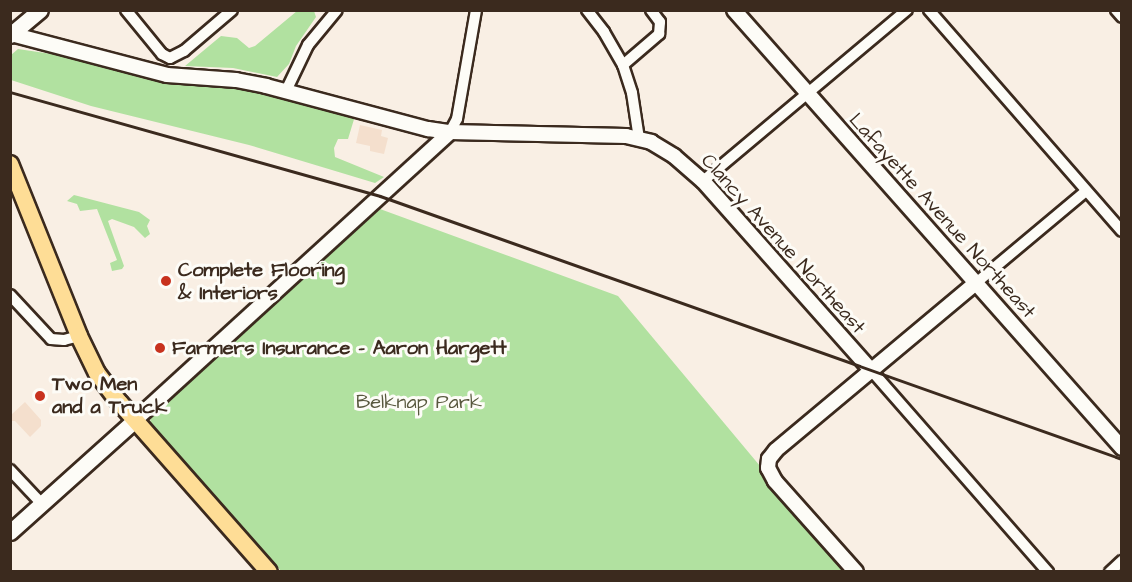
<!DOCTYPE html>
<style>
body{margin:0}
#map{position:relative;width:1132px;height:582px;overflow:hidden;background:#f9efe4;font-family:"Architects Daughter",sans-serif}
div>[style]{position:absolute}
[style*='--x']{left:calc(var(--x)*1px);top:calc(var(--y)*1px);width:calc(var(--w)*1px);rotate:calc(var(--a)*1deg)}
.built>*{inset:0;background:#f4dfcd}
.green>*{inset:0;background:#b1e1a0}
.roads{filter:drop-shadow(2px 0 #3b2a1e) drop-shadow(-2px 0 #3b2a1e) drop-shadow(0 2px #3b2a1e) drop-shadow(0 -2px #3b2a1e)}
.minor>*{height:10px;margin:-5px;padding:0 5px;transform-origin:5px;border-radius:5px;background:#fdfcf7}
.tertiary>*{height:14px;margin:-7px;padding:0 7px;transform-origin:7px;border-radius:7px;background:#fdfcf7}
.secondary>*{height:15px;margin:-7.5px;padding:0 7.5px;transform-origin:7.5px;border-radius:7.5px;background:#fdfcf7}
.primary>*{height:16px;margin:-8px;padding:0 8px;transform-origin:8px;border-radius:8px;background:#fedd96}
.rail>*{height:3px;margin:-1.5px;padding:0 1.5px;transform-origin:1.5px;border-radius:1.5px;background:#3b2a1e}
.dots>*{width:16px;height:16px;translate:-50% -50%;box-sizing:border-box;border:3px solid #fdfcf7;border-radius:50%}
span{translate:-50% -50%;white-space:nowrap;text-align:center;line-height:1.15;-webkit-text-stroke:6px #fdfcf7;paint-order:stroke}
.street-label{font-size:20px;color:#3b2a1e}
.poi-label{font-size:20px;color:#3b2a1e;font-weight:700}
.left{translate:0 -50%;text-align:left}
.park-label{font-size:20px;color:#58583e}
.frame{position:absolute;inset:0;border:12px solid #3b2a1e;pointer-events:none}
</style>
<div id="map">
<div class="built">
<i style="clip-path:polygon(360px 125px,382px 130px,381px 136px,388px 138px,384px 154px,370px 151px,370px 146px,356px 143px)"></i>
<i style="clip-path:polygon(25px 402px,41px 420px,41px 426px,30px 437px,15px 421px,11px 421px,11px 415px)"></i>
</div>
<div class="green">
<i style="clip-path:polygon(297px 11px,314px 11px,316px 17px,296px 46px,289px 64px,277px 77px,233px 68px,185px 66px,221px 36px,237px 38px,249px 48px,255px 46px)"></i>
<i style="clip-path:polygon(18px 49px,65px 56px,167px 83px,256px 90px,355px 116px,348px 139px,338px 139px,334px 148px,335px 157px,384px 177px,375px 183px,249px 145px,91px 106px,11px 80px,11px 55px)"></i>
<i style="clip-path:polygon(74px 195px,139px 212px,150px 220px,147px 226px,150px 234px,145px 238px,134px 227px,112px 219px,108px 221px,124px 266px,122px 269px,112px 271px,110px 263px,117px 260px,97px 209px,80px 211px,77px 204px,67px 201px)"></i>
<i style="clip-path:polygon(380px 209px,618px 296px,760px 466px,763px 474px,848px 571px,281px 571px,155px 430px,150px 423px,151px 417px)"></i>
</div>
<div class="roads">
<div class="minor">
<i style="--x:126;--y:10;--w:57;--a:50.7"></i>
<i style="--x:162;--y:54;--w:9;--a:27"></i>
<i style="--x:170;--y:58;--w:16;--a:-27"></i>
<i style="--x:184;--y:51;--w:63;--a:-40.5"></i>
<i style="--x:587;--y:10;--w:28;--a:52"></i>
<i style="--x:604;--y:32;--w:38;--a:60"></i>
<i style="--x:623;--y:65;--w:29;--a:72"></i>
<i style="--x:632;--y:93;--w:47;--a:81.3"></i>
<i style="--x:929;--y:10;--w:293;--a:48.9"></i>
<i style="--x:1116;--y:10;--w:9;--a:49"></i>
<i style="--x:623;--y:65;--w:48;--a:-40.7"></i>
<i style="--x:659;--y:34;--w:12;--a:-85"></i>
<i style="--x:660;--y:22;--w:15;--a:-127"></i>
<i style="--x:286;--y:91;--w:51;--a:-64.4"></i>
<i style="--x:308;--y:45;--w:45;--a:-50.4"></i>
<i style="--x:450;--y:132;--w:15;--a:-62"></i>
<i style="--x:457;--y:119;--w:111;--a:-80.1"></i>
<i style="--x:703;--y:181;--w:266;--a:-40"></i>
<i style="--x:976;--y:283;--w:143;--a:-39.9"></i>
<i style="--x:10;--y:295;--w:60;--a:47"></i>
<i style="--x:51;--y:339;--w:13;--a:4"></i>
<i style="--x:64;--y:340;--w:16;--a:-15"></i>
<i style="--x:871;--y:370;--w:269;--a:48.8"></i>
<i style="--x:10;--y:470;--w:47;--a:46.7"></i>
<i style="--x:1110;--y:572;--w:16;--a:-43"></i>
</div>
<div class="tertiary">
<i style="--x:734;--y:10;--w:585;--a:48.46"></i>
<i style="--x:11;--y:34;--w:161;--a:14.7"></i>
<i style="--x:167;--y:75;--w:69;--a:4.1"></i>
<i style="--x:236;--y:80;--w:31;--a:11"></i>
<i style="--x:266;--y:86;--w:168;--a:14.9"></i>
<i style="--x:428;--y:129;--w:22;--a:8"></i>
<i style="--x:450;--y:132;--w:176;--a:1.3"></i>
<i style="--x:626;--y:136;--w:26;--a:13"></i>
<i style="--x:651;--y:142;--w:27;--a:31"></i>
<i style="--x:674;--y:156;--w:38;--a:41"></i>
<i style="--x:703;--y:181;--w:253;--a:48.4"></i>
<i style="--x:135;--y:420;--w:427;--a:-42.4"></i>
<i style="--x:856;--y:572;--w:122;--a:-131.7"></i>
<i style="--x:775;--y:481;--w:15;--a:-118"></i>
<i style="--x:768;--y:468;--w:9;--a:-84"></i>
<i style="--x:769;--y:459;--w:11;--a:-52"></i>
<i style="--x:776;--y:450;--w:261;--a:-39.9"></i>
</div>
<div class="secondary">
<i style="--x:10;--y:35;--w:39;--a:-40"></i>
<i style="--x:10;--y:532;--w:168;--a:-41.9"></i>
</div>
<div class="primary">
<i style="--x:10;--y:164;--w:185;--a:68.1"></i>
<i style="--x:79;--y:336;--w:41;--a:64.1"></i>
<i style="--x:97;--y:373;--w:38;--a:53"></i>
<i style="--x:120;--y:403;--w:225;--a:48.6"></i>
</div>
</div>
<div class="rail">
<i style="--x:10;--y:92;--w:384;--a:15.7"></i>
<i style="--x:380;--y:196;--w:787;--a:19.52"></i>
</div>
<div class="dots">
<i style="left:166px;top:281px;background:#c8321e"></i>
<i style="left:160px;top:348px;background:#c8321e"></i>
<i style="left:40px;top:396px;background:#c8321e"></i>
</div>
<div class="street-label">
<span style="left:942px;top:216px;rotate:48deg">Lafayette Avenue Northeast</span>
<span style="left:783px;top:244px;rotate:48deg">Clancy Avenue Northeast</span>
</div>
<div class="poi-label">
<span class="left" style="left:178px;top:282px">Complete Flooring<br>&amp; Interiors</span>
<span class="left" style="left:172px;top:348px">Farmers Insurance - Aaron Hargett</span>
<span class="left" style="left:52px;top:396px">Two Men<br>and a Truck</span>
</div>
<div class="park-label">
<span style="left:419px;top:402px">Belknap Park</span>
</div>
<div class="frame"></div>
</div>
